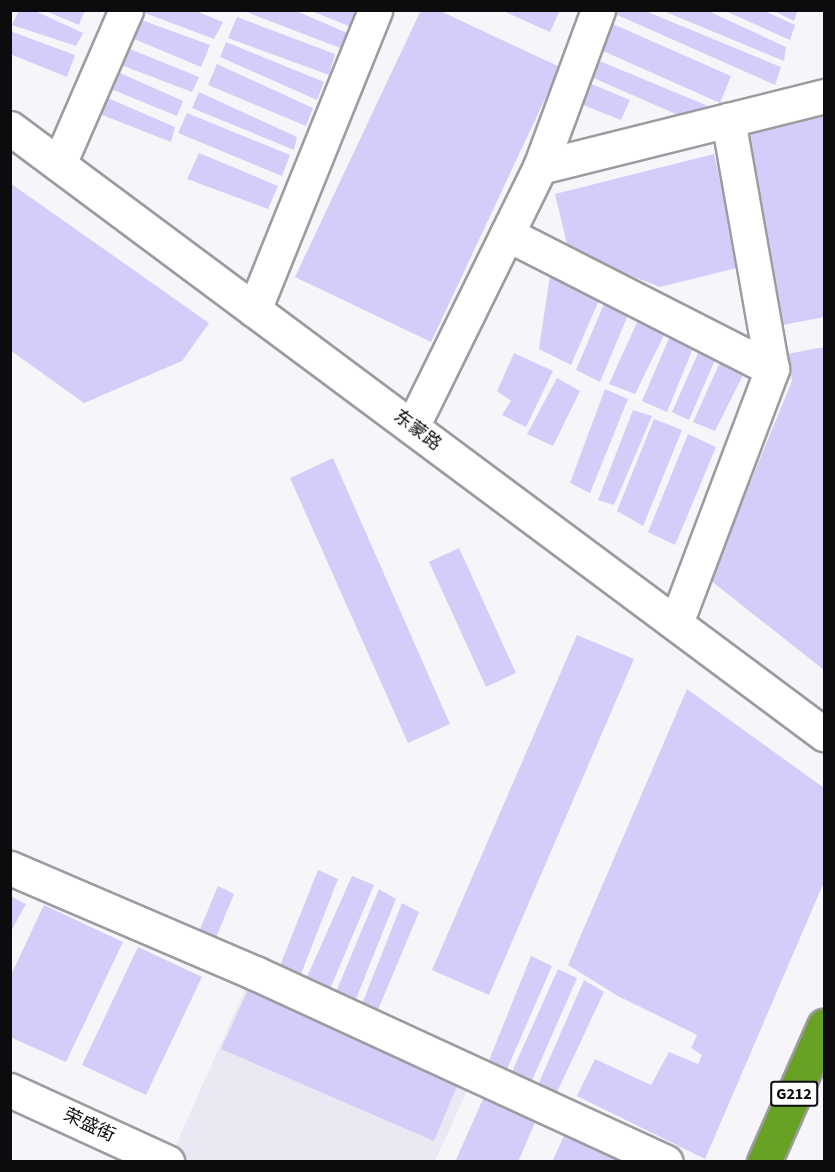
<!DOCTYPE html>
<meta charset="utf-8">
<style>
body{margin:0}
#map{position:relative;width:835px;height:1172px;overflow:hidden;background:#f6f5fa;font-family:"Source Sans 3","Noto Sans SC",sans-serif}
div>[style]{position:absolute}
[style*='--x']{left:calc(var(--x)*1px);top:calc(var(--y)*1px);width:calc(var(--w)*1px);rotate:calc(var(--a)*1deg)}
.built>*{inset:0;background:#e9e8f3}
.building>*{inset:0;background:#d6ccf9}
.roads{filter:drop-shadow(2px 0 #9c9b9f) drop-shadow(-2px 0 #9c9b9f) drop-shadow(0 2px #9c9b9f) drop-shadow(0 -2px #9c9b9f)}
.street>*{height:33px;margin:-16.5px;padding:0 16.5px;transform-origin:16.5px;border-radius:16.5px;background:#fff}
.secondary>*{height:33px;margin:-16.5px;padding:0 16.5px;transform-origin:16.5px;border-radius:16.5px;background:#fff}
.highway>*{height:33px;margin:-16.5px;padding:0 16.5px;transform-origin:16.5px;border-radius:16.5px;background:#67a224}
span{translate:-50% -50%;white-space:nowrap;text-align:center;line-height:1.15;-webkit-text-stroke:4.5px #fff;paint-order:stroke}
.shield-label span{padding:2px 4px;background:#fff;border:2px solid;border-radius:4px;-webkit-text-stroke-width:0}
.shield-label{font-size:16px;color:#0c0b0d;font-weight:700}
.street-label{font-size:18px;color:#0c0b0d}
.frame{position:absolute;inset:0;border:12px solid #0c0b0d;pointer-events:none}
</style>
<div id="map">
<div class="built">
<i style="clip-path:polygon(248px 983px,471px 1082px,435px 1161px,183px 1162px,171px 1156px)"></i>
</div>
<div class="building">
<i style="clip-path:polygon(19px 10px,33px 10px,83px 33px,76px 46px,12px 25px)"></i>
<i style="clip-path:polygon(43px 10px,85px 10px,79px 25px)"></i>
<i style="clip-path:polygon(137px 10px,193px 10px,223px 22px,214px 39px)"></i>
<i style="clip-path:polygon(241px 10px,294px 10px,347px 33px,340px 48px)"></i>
<i style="clip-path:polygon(309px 10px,353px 10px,355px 12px,351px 27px)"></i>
<i style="clip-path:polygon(421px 10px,438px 10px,560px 67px,431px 342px,295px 277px)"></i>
<i style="clip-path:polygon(501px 10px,560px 10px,550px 32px)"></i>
<i style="clip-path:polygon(606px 10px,643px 10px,781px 67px,775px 85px)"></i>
<i style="clip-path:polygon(661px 10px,706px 10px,786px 47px,784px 61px)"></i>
<i style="clip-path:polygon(723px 10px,762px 10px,795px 25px,790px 40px)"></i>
<i style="clip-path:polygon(772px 10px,795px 10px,797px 12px,794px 21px)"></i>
<i style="clip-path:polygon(237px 17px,335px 54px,329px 75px,228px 38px)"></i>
<i style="clip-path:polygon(136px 18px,210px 45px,201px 67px,127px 36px)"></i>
<i style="clip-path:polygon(606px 21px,731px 76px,720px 103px,594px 47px)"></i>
<i style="clip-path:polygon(10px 31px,75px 55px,67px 77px,10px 54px)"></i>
<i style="clip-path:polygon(226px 42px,324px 82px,317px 100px,220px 57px)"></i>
<i style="clip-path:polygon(120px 45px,199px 77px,192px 92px,113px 62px)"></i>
<i style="clip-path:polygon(590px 57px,708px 106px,678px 115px,582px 73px)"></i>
<i style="clip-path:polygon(217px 64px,313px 108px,306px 126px,208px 85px)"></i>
<i style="clip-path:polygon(109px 68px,183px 101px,177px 116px,101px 85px)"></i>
<i style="clip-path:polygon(582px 80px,630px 100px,621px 120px,573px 101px)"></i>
<i style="clip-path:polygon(199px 92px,297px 137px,294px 150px,192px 108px)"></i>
<i style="clip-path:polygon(96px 93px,175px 127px,171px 142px,87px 109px)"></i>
<i style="clip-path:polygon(824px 111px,824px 317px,773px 327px,738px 127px)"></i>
<i style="clip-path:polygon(187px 113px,290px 155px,282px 176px,178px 133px)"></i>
<i style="clip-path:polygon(199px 153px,278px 186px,268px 209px,187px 179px)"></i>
<i style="clip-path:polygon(714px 154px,741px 267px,660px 287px,569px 252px,555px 194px)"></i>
<i style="clip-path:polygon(10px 183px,209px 323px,182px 361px,84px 403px,10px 350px)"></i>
<i style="clip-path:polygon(550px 275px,599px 300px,571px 365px,539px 349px)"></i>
<i style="clip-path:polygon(604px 304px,628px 315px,600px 382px,576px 370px)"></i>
<i style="clip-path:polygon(639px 318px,666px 331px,635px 394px,609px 384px)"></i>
<i style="clip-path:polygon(670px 336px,694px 346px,667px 412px,642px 401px)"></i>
<i style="clip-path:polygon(824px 347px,824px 670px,710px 580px,792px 381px,787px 354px)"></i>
<i style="clip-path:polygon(699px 351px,715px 360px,689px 420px,672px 412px)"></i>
<i style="clip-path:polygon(514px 353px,553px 371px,526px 427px,502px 415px,511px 401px,497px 391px)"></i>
<i style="clip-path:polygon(721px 360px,745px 371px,715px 431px,693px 422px)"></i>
<i style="clip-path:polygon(557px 378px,580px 391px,553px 446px,527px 434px)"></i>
<i style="clip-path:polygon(605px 389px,628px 399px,590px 493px,570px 483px)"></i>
<i style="clip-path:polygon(633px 410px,652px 416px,614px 505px,598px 500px)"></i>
<i style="clip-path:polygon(654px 419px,682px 430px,643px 526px,617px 511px)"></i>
<i style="clip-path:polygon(688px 434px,716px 447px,675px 545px,648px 532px)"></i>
<i style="clip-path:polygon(333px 458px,450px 724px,408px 743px,290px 478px)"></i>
<i style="clip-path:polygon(459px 548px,516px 673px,486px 687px,429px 562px)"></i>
<i style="clip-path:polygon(577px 635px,634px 659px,489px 995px,432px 970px)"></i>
<i style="clip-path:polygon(687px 689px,824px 788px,824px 882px,705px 1159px,577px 1096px,595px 1059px,651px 1085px,669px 1052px,698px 1064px,702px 1055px,691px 1048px,697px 1035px,618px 996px,568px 965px)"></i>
<i style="clip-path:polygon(318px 870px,338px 879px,299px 979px,279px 968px)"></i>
<i style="clip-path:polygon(352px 876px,374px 885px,330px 989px,307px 977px)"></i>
<i style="clip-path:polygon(218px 886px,234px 894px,215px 940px,200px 929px)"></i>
<i style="clip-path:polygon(379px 889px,396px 899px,356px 999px,336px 992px)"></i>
<i style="clip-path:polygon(10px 896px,26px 904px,10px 933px)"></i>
<i style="clip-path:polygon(402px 903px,419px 912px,377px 1012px,362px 1004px)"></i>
<i style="clip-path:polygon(44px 905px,123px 942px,66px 1062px,10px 1037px,10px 977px)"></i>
<i style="clip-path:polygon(138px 947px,202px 977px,146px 1095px,82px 1065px)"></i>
<i style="clip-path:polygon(531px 956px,552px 966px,507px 1069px,488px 1063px)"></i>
<i style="clip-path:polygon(558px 969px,577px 978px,531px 1083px,511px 1074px)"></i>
<i style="clip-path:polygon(584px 980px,604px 992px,557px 1092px,537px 1087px)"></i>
<i style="clip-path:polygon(248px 990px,459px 1081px,434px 1141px,221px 1049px)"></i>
<i style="clip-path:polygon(487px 1090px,539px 1113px,518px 1162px,455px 1162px)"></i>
<i style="clip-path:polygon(567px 1129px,637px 1162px,552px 1162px)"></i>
</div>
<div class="roads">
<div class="street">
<i style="--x:59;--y:164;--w:168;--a:-66.5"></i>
<i style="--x:540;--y:167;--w:167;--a:-69.7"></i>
<i style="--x:507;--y:234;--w:297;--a:27"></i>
<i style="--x:254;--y:310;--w:323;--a:-68"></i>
<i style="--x:412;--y:427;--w:290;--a:-63.8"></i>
<i style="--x:540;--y:167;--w:293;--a:-14"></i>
<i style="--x:676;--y:623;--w:272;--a:-69.3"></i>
<i style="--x:772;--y:369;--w:253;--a:-100"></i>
<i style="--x:10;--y:868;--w:267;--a:23.2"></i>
<i style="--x:255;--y:973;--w:452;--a:24.7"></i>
<i style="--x:10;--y:1090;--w:173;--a:24.6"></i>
</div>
<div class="secondary">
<i style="--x:10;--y:128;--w:1015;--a:36.67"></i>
</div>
<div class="highway">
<i style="--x:764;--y:1162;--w:149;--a:-66.2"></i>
</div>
</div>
<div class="shield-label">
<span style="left:794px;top:1094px">G212</span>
</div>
<div class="street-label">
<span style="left:417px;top:431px;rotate:37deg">东蒙路</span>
<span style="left:89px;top:1126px;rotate:25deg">荣盛街</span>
</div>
<div class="frame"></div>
</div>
